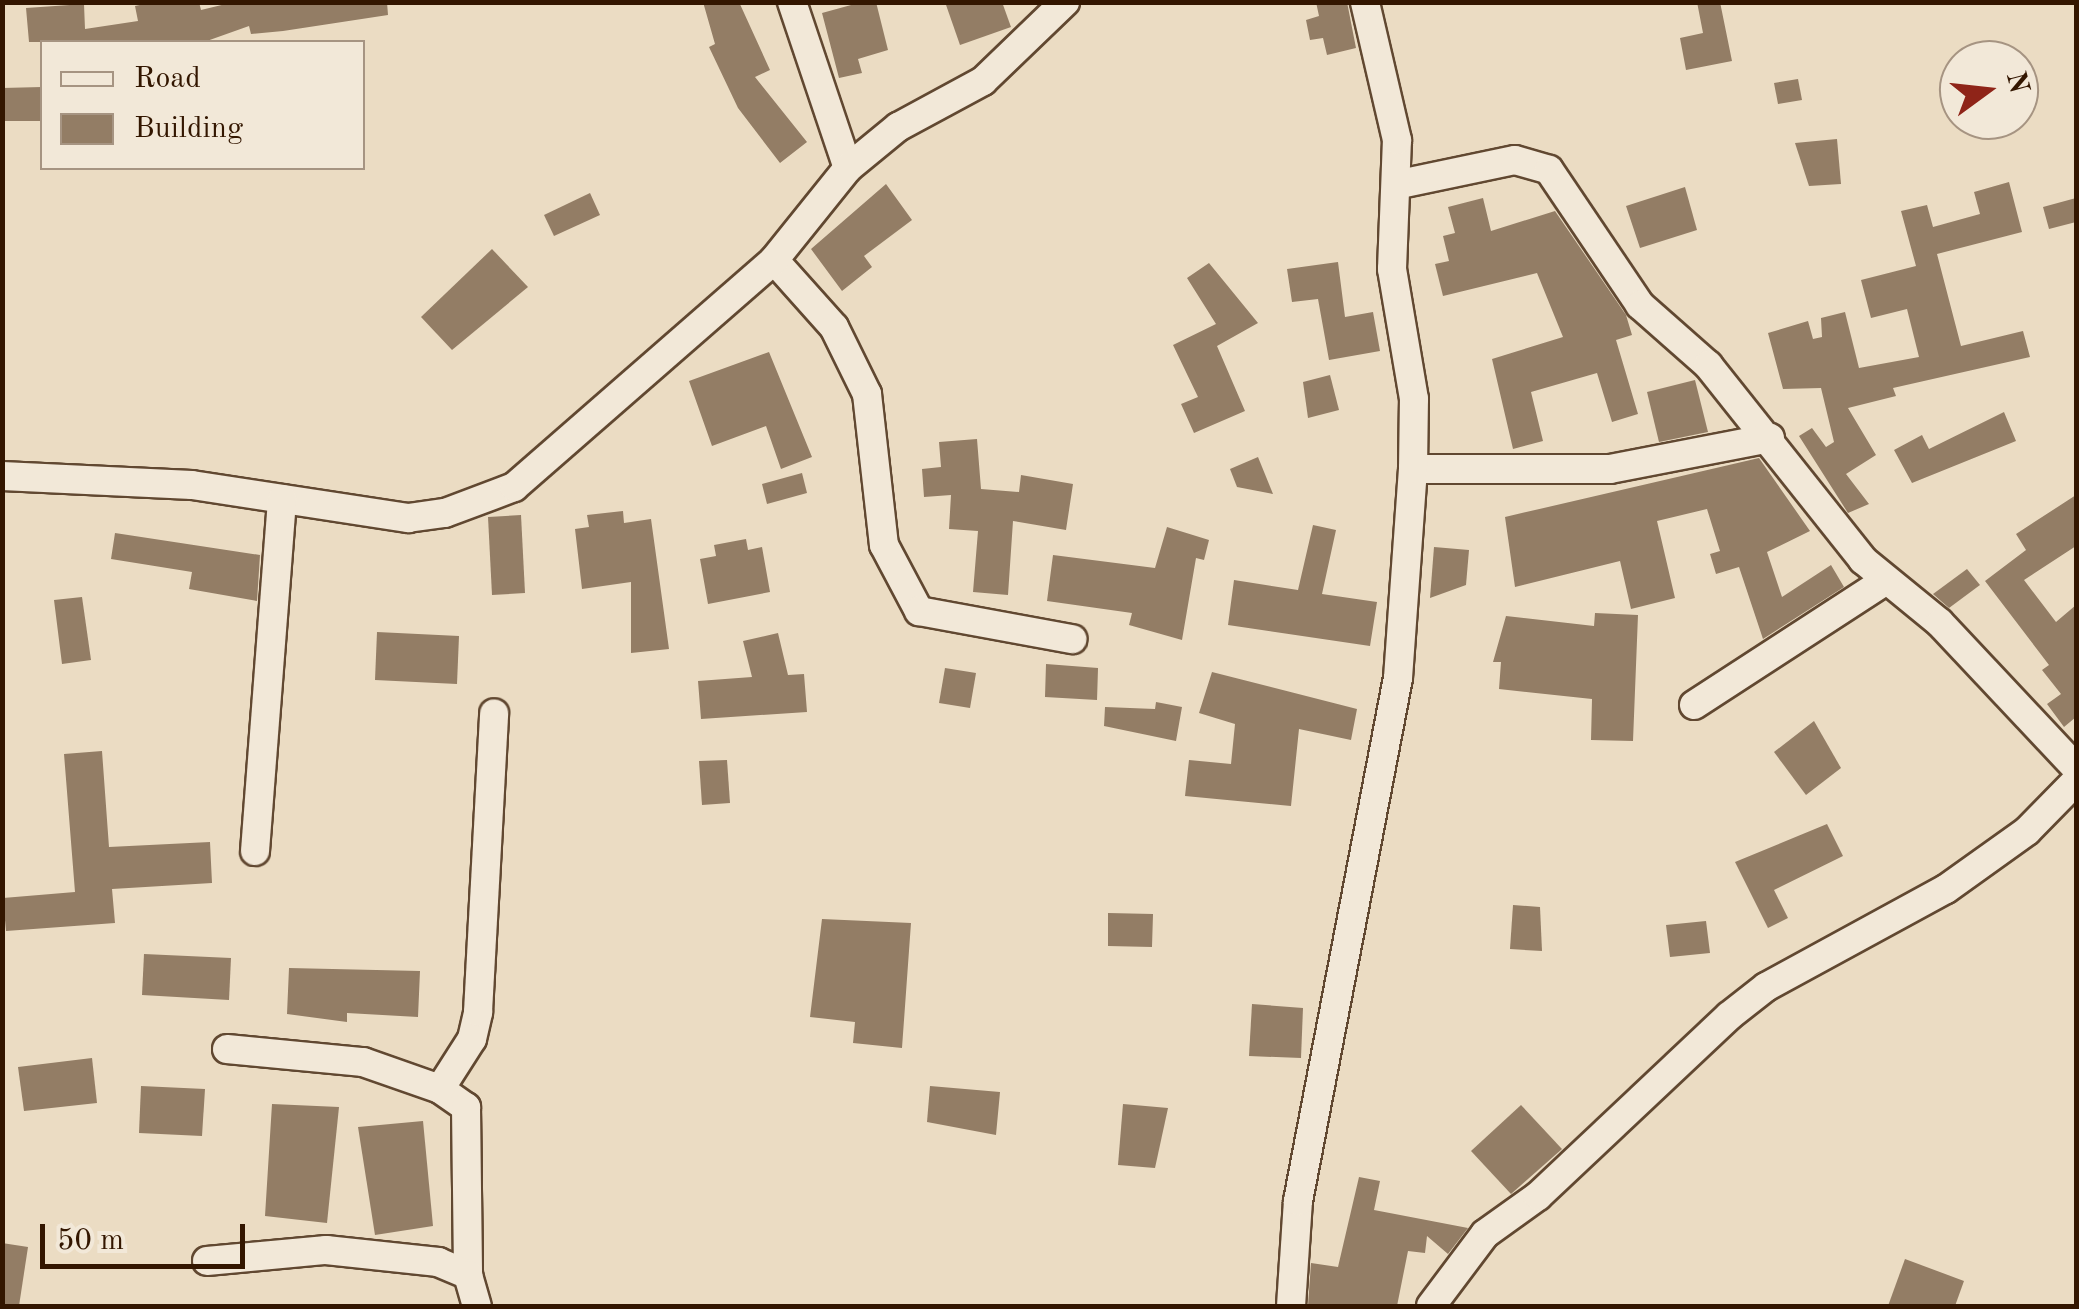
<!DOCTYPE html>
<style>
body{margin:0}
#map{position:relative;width:2079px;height:1309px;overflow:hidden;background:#ebdcc3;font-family:"Old Standard TT",serif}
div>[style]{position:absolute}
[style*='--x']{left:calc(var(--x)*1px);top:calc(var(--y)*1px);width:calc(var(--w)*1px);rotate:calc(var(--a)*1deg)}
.building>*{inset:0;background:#937d65}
.roads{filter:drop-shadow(2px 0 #614831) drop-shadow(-2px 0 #614831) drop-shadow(0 2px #614831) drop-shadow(0 -2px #614831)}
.minor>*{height:28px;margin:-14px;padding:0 14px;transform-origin:14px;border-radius:14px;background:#f2e8d8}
span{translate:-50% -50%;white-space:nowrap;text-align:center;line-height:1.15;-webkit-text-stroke:8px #f2e8d8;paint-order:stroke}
.frame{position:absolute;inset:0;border:5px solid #331600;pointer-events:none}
.legend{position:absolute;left:40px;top:40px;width:325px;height:130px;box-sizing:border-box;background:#f2e8d8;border:2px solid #a69482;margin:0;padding:12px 18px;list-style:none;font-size:30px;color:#331600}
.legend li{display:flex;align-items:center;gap:20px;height:50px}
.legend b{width:50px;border:2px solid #a69482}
.north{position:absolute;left:1939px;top:40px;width:100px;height:100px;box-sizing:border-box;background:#f2e8d8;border:2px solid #a69482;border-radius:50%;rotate:75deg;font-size:28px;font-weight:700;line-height:40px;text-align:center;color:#331600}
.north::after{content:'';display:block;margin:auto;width:35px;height:45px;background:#8f2418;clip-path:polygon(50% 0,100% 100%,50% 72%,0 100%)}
.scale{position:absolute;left:40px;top:1224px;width:205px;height:45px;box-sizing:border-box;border:5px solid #331600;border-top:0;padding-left:12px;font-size:30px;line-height:35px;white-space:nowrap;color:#331600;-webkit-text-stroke:8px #f2e8d8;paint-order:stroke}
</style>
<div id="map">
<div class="building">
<i style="clip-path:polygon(154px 2px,199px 2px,201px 10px,234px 2px,387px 2px,388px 15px,283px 31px,251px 34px,249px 26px,204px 42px,29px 42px,26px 8px,84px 4px,85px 29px,138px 21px,135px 6px)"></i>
<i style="clip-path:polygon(703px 2px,739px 2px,770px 70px,755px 77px,807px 142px,780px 163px,738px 108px,709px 47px,715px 44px)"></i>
<i style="clip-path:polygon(862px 2px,876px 2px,888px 50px,858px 59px,862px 73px,839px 78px,822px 13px)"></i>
<i style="clip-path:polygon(945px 2px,1002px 2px,1011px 27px,960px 45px)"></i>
<i style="clip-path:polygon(1316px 2px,1347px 2px,1356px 48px,1327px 55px,1323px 38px,1310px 40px,1306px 20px,1319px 16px)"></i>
<i style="clip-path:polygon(1697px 2px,1720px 2px,1732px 61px,1686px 70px,1680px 38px,1703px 33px)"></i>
<i style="clip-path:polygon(1798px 79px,1802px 100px,1778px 104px,1774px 83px)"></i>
<i style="clip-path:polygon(42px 87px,42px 121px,2px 121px,2px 88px)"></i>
<i style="clip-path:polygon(1837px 139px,1841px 184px,1809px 186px,1795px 143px)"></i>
<i style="clip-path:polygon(2009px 182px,2022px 232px,1937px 254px,1961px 346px,2023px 331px,2030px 357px,1893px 388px,1896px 396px,1848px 408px,1876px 455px,1846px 474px,1869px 504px,1848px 513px,1799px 436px,1812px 428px,1826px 447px,1834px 442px,1821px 388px,1783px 389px,1768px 333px,1808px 321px,1813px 339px,1822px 337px,1821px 318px,1845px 312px,1859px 368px,1919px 357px,1907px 309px,1871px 318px,1861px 280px,1916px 266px,1901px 211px,1927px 205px,1933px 227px,1980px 214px,1974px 192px)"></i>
<i style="clip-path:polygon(886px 184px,912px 220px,864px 256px,872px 267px,842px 291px,811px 249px)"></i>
<i style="clip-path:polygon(1685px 187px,1697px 230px,1640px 248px,1626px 206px)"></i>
<i style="clip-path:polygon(590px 193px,600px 215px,554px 236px,544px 215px)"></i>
<i style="clip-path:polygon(1483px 198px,1491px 231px,1555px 211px,1626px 315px,1632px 335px,1616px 340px,1638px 414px,1612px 422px,1597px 373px,1531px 392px,1543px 441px,1513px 449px,1492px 359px,1563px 337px,1537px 273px,1443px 296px,1435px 264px,1449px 261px,1443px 236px,1455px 233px,1448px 207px)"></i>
<i style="clip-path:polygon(2076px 198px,2076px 222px,2049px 229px,2043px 207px)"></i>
<i style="clip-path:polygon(492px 249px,528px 287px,452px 350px,421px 317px)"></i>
<i style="clip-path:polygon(1338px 262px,1345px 317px,1373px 312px,1380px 351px,1329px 360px,1318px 299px,1292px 302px,1287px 269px)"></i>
<i style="clip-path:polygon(1209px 263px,1258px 323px,1217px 346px,1245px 411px,1194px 433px,1181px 404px,1198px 397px,1173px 345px,1216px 324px,1187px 278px)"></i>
<i style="clip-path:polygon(769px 352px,812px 457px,781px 469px,766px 426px,712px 446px,689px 381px)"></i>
<i style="clip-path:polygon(1330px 375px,1339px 410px,1308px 418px,1303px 382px)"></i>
<i style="clip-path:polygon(1695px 380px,1708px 432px,1659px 442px,1647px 392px)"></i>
<i style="clip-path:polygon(2004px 412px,2016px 441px,1912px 483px,1894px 450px,1922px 435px,1929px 449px)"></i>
<i style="clip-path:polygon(977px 439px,981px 489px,1019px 492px,1021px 475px,1073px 484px,1066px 530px,1013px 521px,1008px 595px,973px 592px,978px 531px,949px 529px,951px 495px,924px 497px,922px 469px,941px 467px,939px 442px)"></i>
<i style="clip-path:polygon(1258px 457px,1273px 494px,1237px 487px,1230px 469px)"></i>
<i style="clip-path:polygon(1759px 458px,1810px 531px,1767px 552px,1782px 597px,1831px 565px,1844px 587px,1763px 639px,1739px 567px,1716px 574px,1710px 554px,1720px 551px,1707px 509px,1657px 521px,1675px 598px,1631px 609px,1620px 561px,1515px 587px,1505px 517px)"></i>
<i style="clip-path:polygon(802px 473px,807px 493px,767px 504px,762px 484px)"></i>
<i style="clip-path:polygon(2076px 495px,2076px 546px,2024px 580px,2056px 622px,2076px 605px,2076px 717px,2064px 727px,2047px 704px,2061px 694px,2042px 670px,2049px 665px,1985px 581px,2026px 550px,2016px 534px)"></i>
<i style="clip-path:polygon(623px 511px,624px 523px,651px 519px,669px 649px,631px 653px,631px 582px,582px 589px,575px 529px,589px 527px,587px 515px)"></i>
<i style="clip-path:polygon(521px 515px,525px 593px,492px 595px,488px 517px)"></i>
<i style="clip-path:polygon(1313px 525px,1336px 530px,1322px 594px,1377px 602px,1370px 646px,1228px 625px,1234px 580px,1298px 590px)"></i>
<i style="clip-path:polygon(1167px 527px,1209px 540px,1204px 560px,1196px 558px,1182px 640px,1129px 625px,1132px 613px,1047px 601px,1053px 555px,1155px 568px)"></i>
<i style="clip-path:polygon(115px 533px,260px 555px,257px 601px,189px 589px,192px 572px,111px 559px)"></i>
<i style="clip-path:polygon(746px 539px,748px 550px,762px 547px,770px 592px,708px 604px,700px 559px,716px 556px,714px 545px)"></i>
<i style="clip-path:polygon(1434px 547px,1469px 550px,1466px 585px,1430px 598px)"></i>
<i style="clip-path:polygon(1967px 569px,1980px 585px,1949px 608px,1933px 594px)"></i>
<i style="clip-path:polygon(82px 597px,91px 660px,62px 664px,54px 600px)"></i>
<i style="clip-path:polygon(1595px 613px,1638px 615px,1633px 741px,1591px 740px,1592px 699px,1499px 689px,1501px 662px,1493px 662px,1506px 616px,1594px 626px)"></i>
<i style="clip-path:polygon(377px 632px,459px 636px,457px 684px,375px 680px)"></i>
<i style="clip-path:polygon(778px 633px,788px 675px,804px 674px,807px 712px,701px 719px,698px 681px,752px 677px,743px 641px)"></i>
<i style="clip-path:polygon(1046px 664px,1098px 668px,1097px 700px,1045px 697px)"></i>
<i style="clip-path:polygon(945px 668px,976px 673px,970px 708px,939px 703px)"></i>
<i style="clip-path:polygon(1212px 672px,1357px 709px,1351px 740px,1299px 729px,1291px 806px,1185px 796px,1189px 760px,1231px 764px,1235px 724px,1199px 713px)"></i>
<i style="clip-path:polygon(1156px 702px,1182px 707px,1176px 741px,1104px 726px,1105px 707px,1155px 709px)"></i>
<i style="clip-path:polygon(1814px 721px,1841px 768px,1806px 795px,1774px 752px)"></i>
<i style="clip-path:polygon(102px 751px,109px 847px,210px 842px,212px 883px,112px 889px,115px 923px,6px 931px,3px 898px,75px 892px,64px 754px)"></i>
<i style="clip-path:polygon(727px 760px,730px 803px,702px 805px,699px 761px)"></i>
<i style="clip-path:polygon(1827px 824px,1843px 856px,1774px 890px,1788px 918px,1768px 928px,1735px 862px)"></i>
<i style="clip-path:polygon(1513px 905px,1540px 907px,1542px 951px,1510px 949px)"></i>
<i style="clip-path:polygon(1108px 913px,1153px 914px,1152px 947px,1108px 946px)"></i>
<i style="clip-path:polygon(822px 919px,911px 923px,902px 1048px,853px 1043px,855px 1022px,810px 1017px)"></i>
<i style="clip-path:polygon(1706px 921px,1710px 953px,1670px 957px,1666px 925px)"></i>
<i style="clip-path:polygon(144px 954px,231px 958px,229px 1000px,142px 995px)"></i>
<i style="clip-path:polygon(289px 968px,420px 971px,418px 1017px,347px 1013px,347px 1022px,287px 1014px)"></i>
<i style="clip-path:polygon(1252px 1004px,1303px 1008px,1301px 1058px,1249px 1056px)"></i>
<i style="clip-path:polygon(92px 1058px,97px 1103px,24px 1111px,18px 1067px)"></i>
<i style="clip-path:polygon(141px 1086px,205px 1089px,202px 1136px,139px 1133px)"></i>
<i style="clip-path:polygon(930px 1086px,1000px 1092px,996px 1135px,927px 1122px)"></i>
<i style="clip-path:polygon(272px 1104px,339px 1107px,327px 1223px,265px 1216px)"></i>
<i style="clip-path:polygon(1123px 1104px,1168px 1108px,1155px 1168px,1118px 1165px)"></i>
<i style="clip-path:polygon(1521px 1105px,1562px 1149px,1511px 1194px,1471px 1151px)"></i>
<i style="clip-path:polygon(423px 1121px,433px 1226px,375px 1235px,358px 1127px)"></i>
<i style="clip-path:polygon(1359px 1177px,1380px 1181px,1374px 1210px,1468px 1228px,1448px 1254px,1427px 1236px,1425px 1253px,1408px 1251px,1397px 1306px,1308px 1306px,1311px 1263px,1338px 1267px)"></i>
<i style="clip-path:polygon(2px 1243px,28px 1247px,19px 1306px,2px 1306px)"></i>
<i style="clip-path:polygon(1905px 1259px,1964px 1281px,1955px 1306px,1888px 1306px)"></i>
</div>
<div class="roads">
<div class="minor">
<i style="--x:792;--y:2;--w:175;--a:71.4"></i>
<i style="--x:1400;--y:184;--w:117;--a:-11.8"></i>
<i style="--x:1515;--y:160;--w:35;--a:16"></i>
<i style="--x:1549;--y:170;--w:163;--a:56"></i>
<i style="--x:1640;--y:305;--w:91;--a:41.4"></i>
<i style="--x:1708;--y:365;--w:249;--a:51.5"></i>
<i style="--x:1863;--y:560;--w:99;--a:39.3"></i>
<i style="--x:1940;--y:623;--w:199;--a:46.8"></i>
<i style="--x:774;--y:260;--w:90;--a:48.2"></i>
<i style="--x:834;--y:327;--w:75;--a:63.8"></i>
<i style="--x:867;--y:394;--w:152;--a:83.6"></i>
<i style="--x:884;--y:545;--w:75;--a:62.1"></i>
<i style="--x:919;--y:611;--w:156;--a:10.4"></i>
<i style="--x:1413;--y:469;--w:197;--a:0"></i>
<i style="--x:1610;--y:469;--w:163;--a:-11"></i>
<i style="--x:2;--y:476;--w:190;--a:2.7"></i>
<i style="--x:192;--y:485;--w:219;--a:8.7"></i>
<i style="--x:408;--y:518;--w:37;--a:-8"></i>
<i style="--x:445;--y:513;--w:74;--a:-20.6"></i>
<i style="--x:514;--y:487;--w:345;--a:-41.1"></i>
<i style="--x:774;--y:260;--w:118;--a:-51.2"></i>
<i style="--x:848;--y:168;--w:65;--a:-39.4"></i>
<i style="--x:898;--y:127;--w:97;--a:-28.4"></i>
<i style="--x:983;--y:81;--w:114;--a:-43.9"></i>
<i style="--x:1694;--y:705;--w:228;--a:-33"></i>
<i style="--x:255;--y:851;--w:353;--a:-85.6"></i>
<i style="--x:227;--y:1049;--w:137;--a:5.5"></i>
<i style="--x:363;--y:1062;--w:82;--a:19.3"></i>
<i style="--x:440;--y:1089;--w:32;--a:35"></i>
<i style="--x:466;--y:1107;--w:168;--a:89.3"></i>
<i style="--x:440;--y:1089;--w:59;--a:-57.4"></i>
<i style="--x:472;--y:1039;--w:28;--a:-77"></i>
<i style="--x:478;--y:1012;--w:299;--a:-86.9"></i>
<i style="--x:207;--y:1261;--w:120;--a:-5.3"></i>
<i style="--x:326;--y:1250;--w:113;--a:6.1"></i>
<i style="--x:438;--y:1262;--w:33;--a:23"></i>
<i style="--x:468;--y:1275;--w:32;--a:74"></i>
<i style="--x:1291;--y:1306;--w:105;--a:-86.2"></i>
<i style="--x:1298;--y:1201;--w:532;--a:-79.18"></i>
<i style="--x:1398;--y:678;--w:210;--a:-85.9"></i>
<i style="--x:1413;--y:469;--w:70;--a:-89.2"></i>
<i style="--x:1414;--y:399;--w:132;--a:-99.6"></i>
<i style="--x:1392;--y:269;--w:129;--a:-87.8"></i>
<i style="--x:1397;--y:140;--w:142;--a:-103.1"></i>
<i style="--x:1431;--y:1306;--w:90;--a:-53.1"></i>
<i style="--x:1485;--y:1234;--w:65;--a:-35.6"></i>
<i style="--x:1538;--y:1196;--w:262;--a:-43.3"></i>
<i style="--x:1729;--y:1016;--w:47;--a:-38.1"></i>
<i style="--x:1766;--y:987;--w:205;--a:-28.6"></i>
<i style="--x:1946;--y:889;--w:100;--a:-35.6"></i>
<i style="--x:2027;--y:831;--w:70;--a:-45.6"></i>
</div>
</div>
<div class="frame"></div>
<ul class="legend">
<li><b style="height:12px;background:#f2e8d8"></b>Road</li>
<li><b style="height:28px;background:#937d65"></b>Building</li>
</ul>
<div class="north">N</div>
<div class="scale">50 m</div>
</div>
